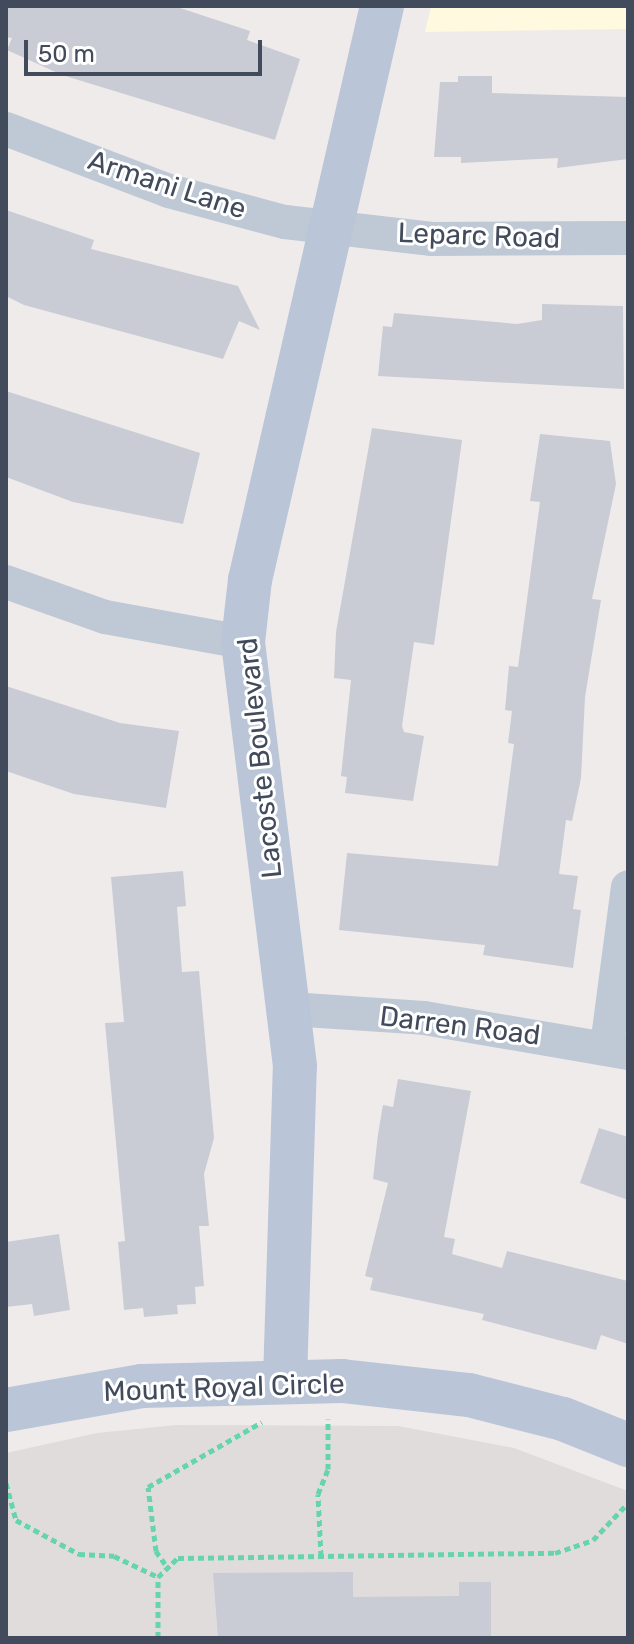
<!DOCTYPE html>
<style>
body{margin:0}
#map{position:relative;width:634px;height:1644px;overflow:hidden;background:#efebeb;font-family:Rubik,sans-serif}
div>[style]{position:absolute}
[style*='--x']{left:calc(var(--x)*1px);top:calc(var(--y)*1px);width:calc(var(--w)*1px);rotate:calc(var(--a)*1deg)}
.commercial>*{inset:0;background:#fef9df}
.education>*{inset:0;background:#e0dcdc}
.building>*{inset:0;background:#c9ccd4}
.path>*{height:5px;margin-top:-2.5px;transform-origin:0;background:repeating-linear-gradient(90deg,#66d5ad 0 6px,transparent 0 10px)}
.street>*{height:34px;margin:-17px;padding:0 17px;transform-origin:17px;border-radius:17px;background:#bfc8d5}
.secondary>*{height:44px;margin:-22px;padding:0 22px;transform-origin:22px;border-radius:22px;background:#bbc5d8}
span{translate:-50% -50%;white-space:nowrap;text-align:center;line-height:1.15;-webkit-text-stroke:6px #fff;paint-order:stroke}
.street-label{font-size:28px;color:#424b5b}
.frame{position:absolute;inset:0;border:8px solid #424b5b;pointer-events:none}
.scale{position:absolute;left:24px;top:40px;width:238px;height:36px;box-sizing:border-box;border:4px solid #424b5b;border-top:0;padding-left:10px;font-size:24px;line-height:28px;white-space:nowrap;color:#424b5b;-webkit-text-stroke:6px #fff;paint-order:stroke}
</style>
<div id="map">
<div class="commercial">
<i style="clip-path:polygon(431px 6px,628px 6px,628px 29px,425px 32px)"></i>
</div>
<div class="education">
<i style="clip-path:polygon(176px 1425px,398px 1426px,514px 1448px,628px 1491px,628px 1638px,6px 1638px,6px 1453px,97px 1433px)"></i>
</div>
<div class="building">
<i style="clip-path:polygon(6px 6px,174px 6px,250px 31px,247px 40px,300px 59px,275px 140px,62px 75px,7px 50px,12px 38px,6px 37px)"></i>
<i style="clip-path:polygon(458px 76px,492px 76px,492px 93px,628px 97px,628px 159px,557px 168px,558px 158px,461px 163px,461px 157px,434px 157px,440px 82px,458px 82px)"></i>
<i style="clip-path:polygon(6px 210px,94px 240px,91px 249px,238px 286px,260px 330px,239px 321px,223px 359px,24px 305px,6px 296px)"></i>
<i style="clip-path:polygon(542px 304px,623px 306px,624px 389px,378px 376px,383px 326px,392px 327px,394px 313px,517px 324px,542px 320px)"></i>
<i style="clip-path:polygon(6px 391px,200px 453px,183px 524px,73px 502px,6px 477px)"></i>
<i style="clip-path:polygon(372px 428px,462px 440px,434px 645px,414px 642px,402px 726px,404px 732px,424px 736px,413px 801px,345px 793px,347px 777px,341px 776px,351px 680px,334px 678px,336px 632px)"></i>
<i style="clip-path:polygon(540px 434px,610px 441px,616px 484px,592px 599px,601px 600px,585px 697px,581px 778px,572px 821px,566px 820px,559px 874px,578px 876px,573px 909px,581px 910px,573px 968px,483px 955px,485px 945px,339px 930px,347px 853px,498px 866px,514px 744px,508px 743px,512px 711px,505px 710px,509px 666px,518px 667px,540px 502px,530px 501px)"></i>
<i style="clip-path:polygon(6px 686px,120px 723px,179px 731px,166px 808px,74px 794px,6px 771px)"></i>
<i style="clip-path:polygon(183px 871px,186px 906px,177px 907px,182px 972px,199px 971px,214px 1138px,204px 1174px,209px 1226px,199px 1226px,204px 1286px,195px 1287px,196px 1304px,177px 1305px,178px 1314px,144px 1317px,143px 1308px,124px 1310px,118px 1242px,125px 1241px,105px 1023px,124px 1022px,111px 877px)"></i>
<i style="clip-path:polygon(398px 1079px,471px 1091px,444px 1237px,455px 1239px,452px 1254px,502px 1268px,507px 1251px,628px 1281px,628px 1344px,601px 1335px,596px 1350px,482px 1320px,484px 1314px,370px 1290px,373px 1278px,365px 1276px,388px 1183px,373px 1179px,378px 1134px,383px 1105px,393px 1107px)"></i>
<i style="clip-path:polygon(599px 1128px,628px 1137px,628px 1200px,580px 1183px)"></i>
<i style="clip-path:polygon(59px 1234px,70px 1310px,34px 1316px,32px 1304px,6px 1307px,6px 1242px)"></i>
<i style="clip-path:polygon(353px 1572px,353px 1597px,459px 1596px,459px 1582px,491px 1582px,491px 1638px,218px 1638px,213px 1573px)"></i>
</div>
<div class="path">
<i style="--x:6;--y:1483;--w:38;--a:75"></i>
<i style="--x:16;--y:1520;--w:72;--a:28.4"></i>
<i style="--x:79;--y:1554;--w:35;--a:3"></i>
<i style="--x:114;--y:1556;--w:49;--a:25.5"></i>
<i style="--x:321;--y:1556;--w:62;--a:-92.8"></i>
<i style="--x:318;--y:1494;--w:27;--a:-68"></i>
<i style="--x:328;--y:1469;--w:50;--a:-90"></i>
<i style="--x:165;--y:1564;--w:16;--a:-125"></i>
<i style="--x:156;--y:1551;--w:64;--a:-97.1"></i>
<i style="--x:148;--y:1487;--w:131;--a:-29.7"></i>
<i style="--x:158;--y:1638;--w:61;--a:-90"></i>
<i style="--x:158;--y:1577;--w:28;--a:-44"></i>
<i style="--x:178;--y:1558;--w:377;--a:-0.8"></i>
<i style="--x:555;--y:1553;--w:40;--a:-18.9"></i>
<i style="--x:593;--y:1540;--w:51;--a:-46.6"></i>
</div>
<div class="street">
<i style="--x:6;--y:129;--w:174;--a:20.8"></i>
<i style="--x:169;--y:191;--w:120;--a:15"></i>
<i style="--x:285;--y:222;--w:148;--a:6.6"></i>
<i style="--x:432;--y:239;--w:196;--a:-0.3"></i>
<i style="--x:6;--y:582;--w:105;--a:19.5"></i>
<i style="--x:105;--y:617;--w:140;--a:10.3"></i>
<i style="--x:290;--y:1009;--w:134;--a:3.8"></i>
<i style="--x:424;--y:1018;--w:207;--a:9.7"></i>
<i style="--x:607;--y:1046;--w:160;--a:-82.5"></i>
</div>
<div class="secondary">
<i style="--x:285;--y:1380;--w:314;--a:-88.2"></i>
<i style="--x:295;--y:1066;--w:427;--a:-97"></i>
<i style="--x:243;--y:642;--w:62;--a:-83.6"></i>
<i style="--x:250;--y:580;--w:589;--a:-77.05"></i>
<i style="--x:6;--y:1410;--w:138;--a:-10"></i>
<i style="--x:142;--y:1386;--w:200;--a:-1.4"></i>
<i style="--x:342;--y:1381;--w:128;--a:6.3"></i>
<i style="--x:469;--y:1395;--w:97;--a:14.3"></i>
<i style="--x:563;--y:1419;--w:70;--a:21.8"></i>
</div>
<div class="street-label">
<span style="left:167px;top:185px;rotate:18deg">Armani Lane</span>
<span style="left:479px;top:236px;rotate:2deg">Leparc Road</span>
<span style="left:260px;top:758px;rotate:-96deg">Lacoste Boulevard</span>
<span style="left:460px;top:1026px;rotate:7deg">Darren Road</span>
<span style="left:224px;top:1388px;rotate:-2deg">Mount Royal Circle</span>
</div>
<div class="frame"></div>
<div class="scale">50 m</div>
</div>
